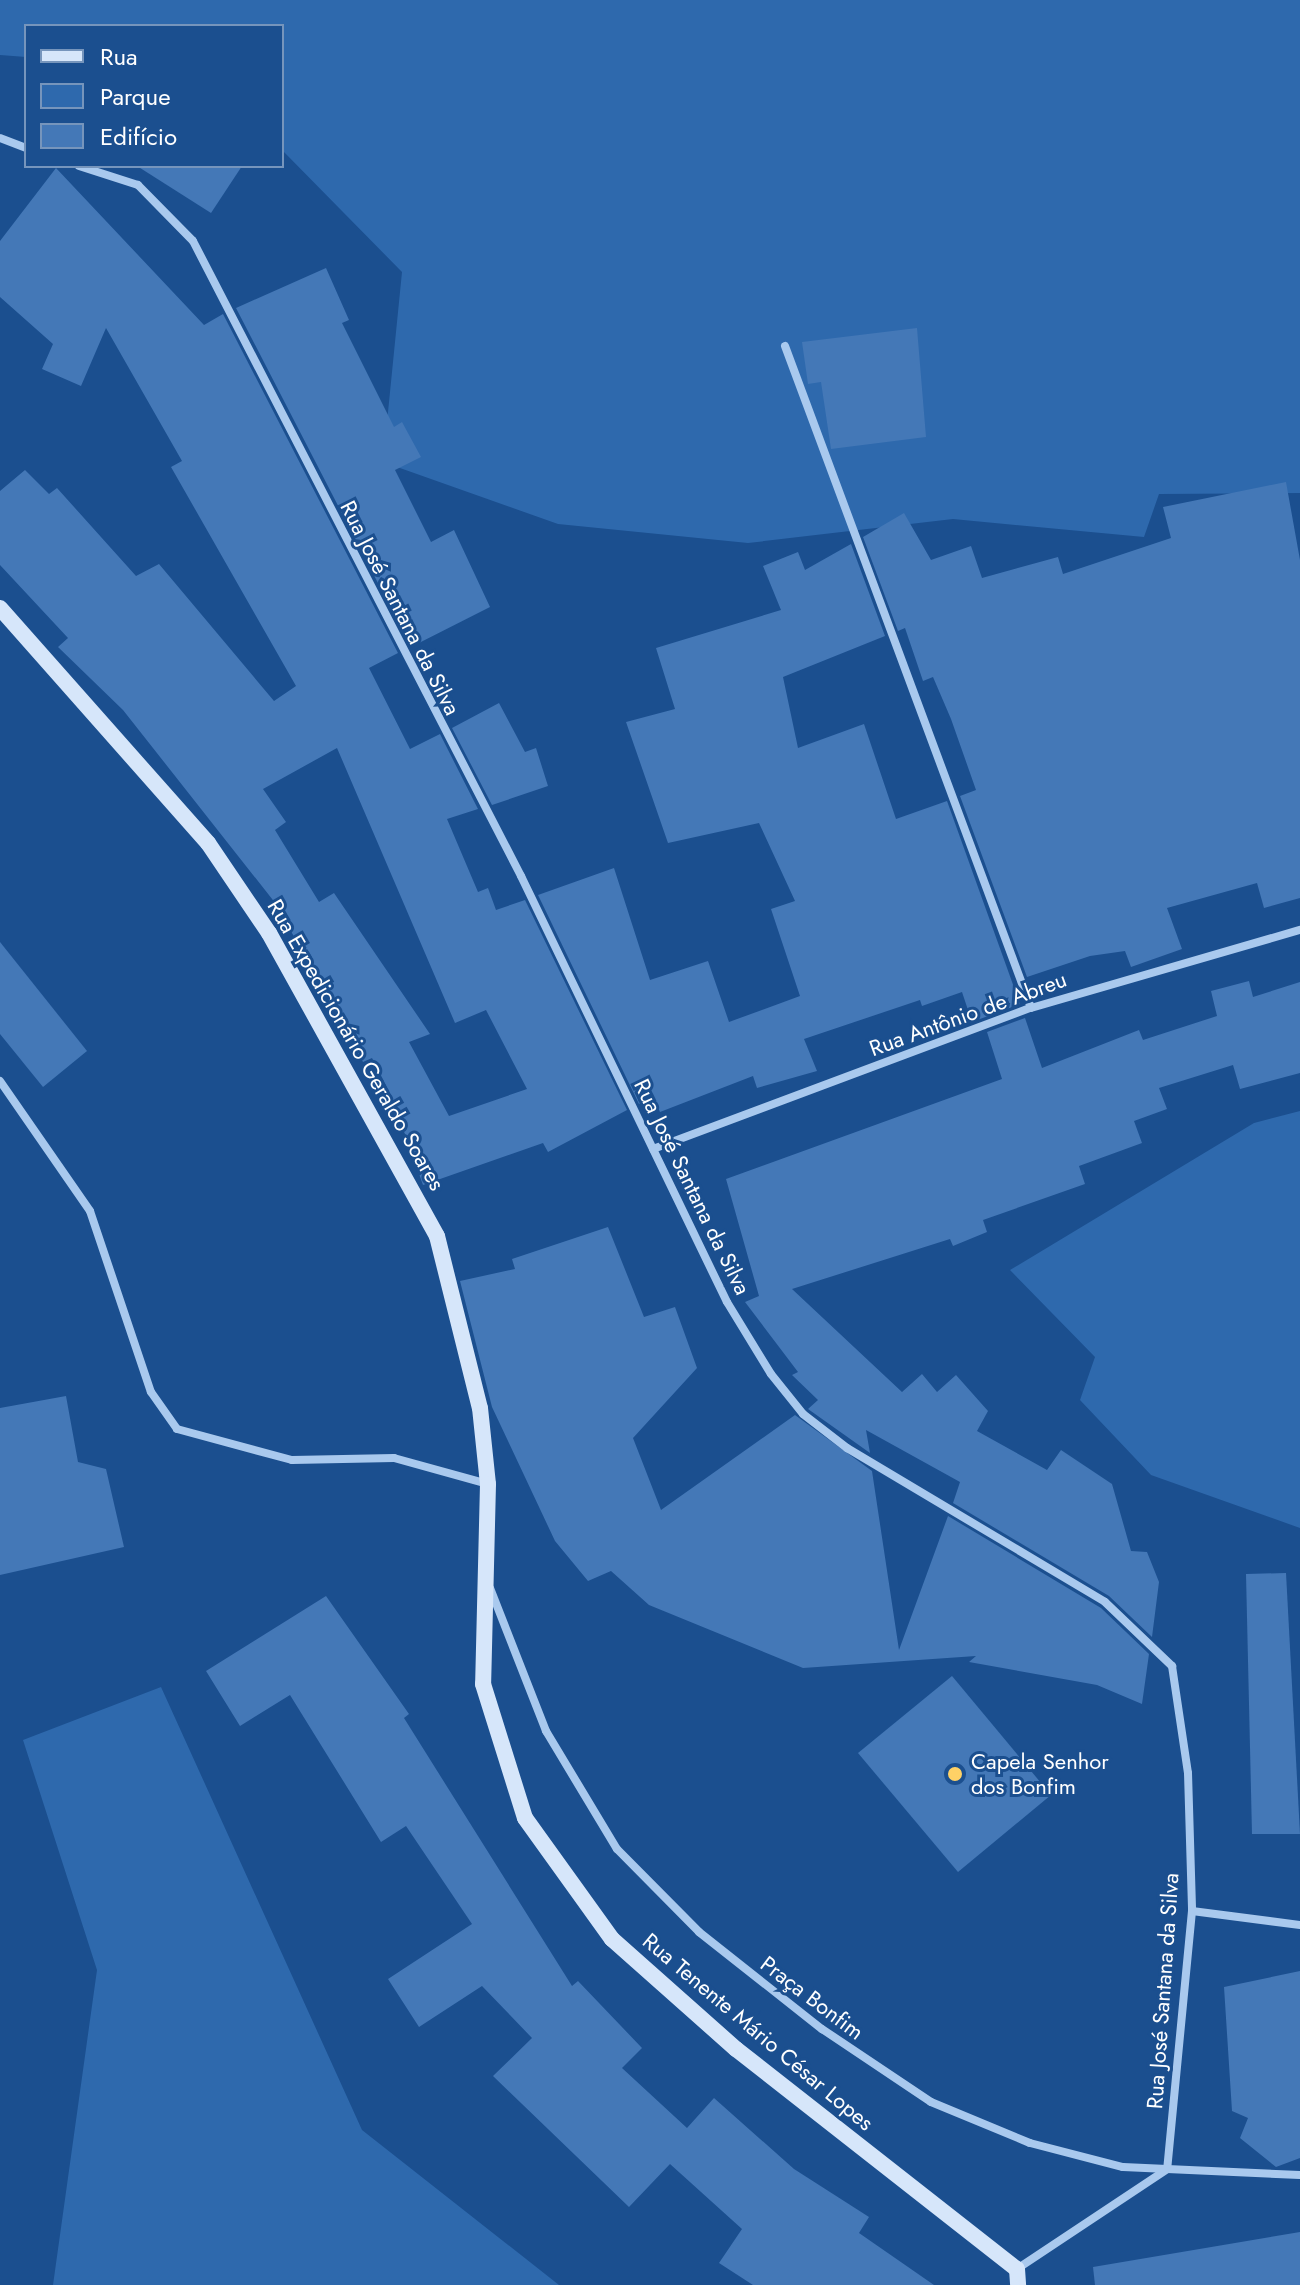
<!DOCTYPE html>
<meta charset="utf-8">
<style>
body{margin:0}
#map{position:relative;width:1300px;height:2285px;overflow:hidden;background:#1b4f8f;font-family:Jost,sans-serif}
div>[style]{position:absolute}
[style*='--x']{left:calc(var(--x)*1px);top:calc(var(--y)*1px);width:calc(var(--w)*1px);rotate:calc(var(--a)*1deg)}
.green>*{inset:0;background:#2e69ad}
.building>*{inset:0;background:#4478b7}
.minor>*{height:8px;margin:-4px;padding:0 4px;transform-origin:4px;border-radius:4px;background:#a9c9ee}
.secondary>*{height:16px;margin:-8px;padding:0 8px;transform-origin:8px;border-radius:8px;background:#d6e6fa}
.dots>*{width:22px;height:22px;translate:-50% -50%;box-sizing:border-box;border:4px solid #1b4f8f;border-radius:50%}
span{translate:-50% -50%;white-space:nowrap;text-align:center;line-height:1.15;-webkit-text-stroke:6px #1b4f8f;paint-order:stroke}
.street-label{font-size:22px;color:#fff}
.poi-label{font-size:22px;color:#fff}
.left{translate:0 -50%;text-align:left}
.legend{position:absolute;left:24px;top:24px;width:260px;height:144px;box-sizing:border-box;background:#1b4f8f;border:2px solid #7695bc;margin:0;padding:10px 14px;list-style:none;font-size:24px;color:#fff}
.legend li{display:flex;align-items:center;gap:16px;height:40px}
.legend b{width:40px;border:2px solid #7695bc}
</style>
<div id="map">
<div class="green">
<i style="clip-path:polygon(0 0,1300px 0,1300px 493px,1159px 494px,1144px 537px,953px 519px,748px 543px,558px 524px,383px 462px,402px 272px,282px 150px,282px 26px,26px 26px,26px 57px,0 55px)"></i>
<i style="clip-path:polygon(1300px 1111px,1300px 1528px,1151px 1475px,1080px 1400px,1095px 1357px,1010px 1270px,1254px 1123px)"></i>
<i style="clip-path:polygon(161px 1687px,362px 2130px,559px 2285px,53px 2285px,97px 1970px,23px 1740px)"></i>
</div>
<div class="building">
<i style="clip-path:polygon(137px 166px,242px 166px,211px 213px)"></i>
<i style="clip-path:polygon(evenodd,56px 168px,204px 325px,223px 314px,398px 653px,369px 668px,410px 749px,440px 734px,478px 809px,447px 819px,478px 892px,488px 888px,496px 910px,525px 900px,627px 1110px,548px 1152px,543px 1143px,423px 1185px,391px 1095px,372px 1058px,363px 1062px,276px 904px,123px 710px,58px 647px,68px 638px,0 565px,0 491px,25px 470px,49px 494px,57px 488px,136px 576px,159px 564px,274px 701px,296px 686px,171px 467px,182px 461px,106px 328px,81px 386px,42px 369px,53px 344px,0 297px,0 241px,56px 168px,337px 748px,455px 1023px,486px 1010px,527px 1089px,449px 1116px,409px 1042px,430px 1034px,334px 893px,319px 902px,275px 830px,286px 822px,263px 789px,337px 748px)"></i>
<i style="clip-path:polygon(326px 268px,349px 320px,342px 323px,394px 427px,402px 422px,421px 457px,395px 470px,431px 542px,454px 530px,490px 607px,411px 647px,236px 308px)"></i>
<i style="clip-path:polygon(917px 328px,926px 437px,831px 449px,821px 382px,808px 384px,802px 342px)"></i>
<i style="clip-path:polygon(1286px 482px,1300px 560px,1300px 898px,1264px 908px,1257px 883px,1167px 908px,1182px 949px,1131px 967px,1125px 951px,1090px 956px,1027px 977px,960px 796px,976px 790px,951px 719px,933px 677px,923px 681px,905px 628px,898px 631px,863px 537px,904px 513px,931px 560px,971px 546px,982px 578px,1058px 557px,1063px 574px,1171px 538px,1163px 507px)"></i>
<i style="clip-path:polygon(851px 544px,885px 636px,783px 677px,798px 748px,864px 724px,896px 819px,947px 801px,1020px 1004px,972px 1022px,962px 992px,922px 1006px,920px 1000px,804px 1039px,817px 1071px,757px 1088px,753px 1076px,660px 1112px,653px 1096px,639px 1104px,538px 895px,614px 868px,650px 980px,708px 961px,729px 1022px,800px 996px,771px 909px,795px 901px,759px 823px,668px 843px,626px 722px,675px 709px,656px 648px,781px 610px,763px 566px,798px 552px,805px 570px)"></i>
<i style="clip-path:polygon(499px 703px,525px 752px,536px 748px,548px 786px,492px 805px,452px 728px)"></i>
<i style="clip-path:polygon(0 942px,87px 1051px,43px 1087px,0 1034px)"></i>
<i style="clip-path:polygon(1249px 981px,1253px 997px,1300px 982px,1300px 1073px,1240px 1089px,1233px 1065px,1159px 1088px,1167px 1109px,1134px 1121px,1142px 1143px,1079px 1166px,1085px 1184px,983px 1220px,987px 1232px,953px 1246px,950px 1239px,792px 1289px,902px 1392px,922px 1374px,937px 1392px,956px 1375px,988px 1411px,977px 1431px,1047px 1470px,1061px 1450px,1112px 1484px,1131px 1551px,1147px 1552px,1159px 1582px,1152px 1637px,1109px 1596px,953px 1503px,960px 1482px,866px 1430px,870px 1453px,808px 1409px,818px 1400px,792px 1375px,798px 1372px,745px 1302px,759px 1296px,726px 1179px,1002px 1079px,987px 1032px,1025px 1018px,1042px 1068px,1139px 1030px,1143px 1040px,1217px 1016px,1211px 991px)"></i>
<i style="clip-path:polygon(608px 1227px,644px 1317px,675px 1307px,697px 1368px,633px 1438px,661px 1510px,795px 1415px,872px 1471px,899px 1650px,948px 1516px,1101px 1608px,1149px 1654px,1142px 1704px,1097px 1685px,969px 1662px,976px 1656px,803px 1668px,649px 1605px,611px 1571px,588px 1581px,555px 1541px,492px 1407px,460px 1281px,515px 1269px,512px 1259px)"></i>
<i style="clip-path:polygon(66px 1396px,78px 1462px,106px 1469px,124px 1547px,0 1575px,0 1408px)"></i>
<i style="clip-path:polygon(1286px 1573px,1300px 1834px,1252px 1834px,1246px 1574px)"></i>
<i style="clip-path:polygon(326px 1596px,409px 1714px,404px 1718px,572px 1986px,578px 1981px,642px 2048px,622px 2068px,687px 2128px,714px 2098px,794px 2169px,869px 2217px,859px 2233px,934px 2285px,753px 2285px,719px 2263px,742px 2229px,670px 2164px,629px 2207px,493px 2076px,532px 2038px,482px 1986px,419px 2027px,388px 1979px,472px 1924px,406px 1826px,381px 1842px,290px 1695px,240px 1726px,206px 1671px)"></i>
<i style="clip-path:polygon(952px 1676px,1051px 1795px,958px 1872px,858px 1753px)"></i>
<i style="clip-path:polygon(1300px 1971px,1300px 2158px,1276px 2167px,1240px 2138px,1248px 2118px,1232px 2111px,1224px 1987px)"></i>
<i style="clip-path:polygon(1300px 2232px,1300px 2285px,1095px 2285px,1093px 2267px)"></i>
</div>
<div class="minor">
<i style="--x:0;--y:138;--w:28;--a:21"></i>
<i style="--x:79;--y:166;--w:62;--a:17.9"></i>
<i style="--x:138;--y:185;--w:78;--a:45.5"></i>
<i style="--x:193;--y:241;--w:715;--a:62.68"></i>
<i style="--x:521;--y:876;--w:473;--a:64.2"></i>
<i style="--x:727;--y:1302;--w:84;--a:58.6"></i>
<i style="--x:771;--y:1374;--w:51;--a:51.3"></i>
<i style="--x:803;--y:1414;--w:56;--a:37.7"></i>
<i style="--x:847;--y:1448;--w:300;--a:30.8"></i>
<i style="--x:1105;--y:1602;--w:93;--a:43.7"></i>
<i style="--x:1172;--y:1666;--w:108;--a:81.5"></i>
<i style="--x:1188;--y:1773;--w:138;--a:88.3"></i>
<i style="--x:1192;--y:1911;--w:259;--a:95.5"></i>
<i style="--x:785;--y:346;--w:706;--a:69.61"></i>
<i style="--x:0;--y:1081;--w:158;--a:55.3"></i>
<i style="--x:90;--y:1211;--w:191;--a:71.4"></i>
<i style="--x:151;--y:1392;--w:45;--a:54.9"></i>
<i style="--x:177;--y:1429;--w:119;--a:15.1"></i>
<i style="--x:292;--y:1460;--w:102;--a:-1.1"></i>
<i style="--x:394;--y:1458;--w:98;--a:15.5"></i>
<i style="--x:653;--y:1149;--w:403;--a:-20.5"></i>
<i style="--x:1031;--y:1008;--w:280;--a:-16.2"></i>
<i style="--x:490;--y:1588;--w:154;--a:68.6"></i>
<i style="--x:546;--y:1731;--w:138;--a:59"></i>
<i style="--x:617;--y:1849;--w:117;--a:45.3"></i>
<i style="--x:699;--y:1932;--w:157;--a:38.3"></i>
<i style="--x:822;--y:2029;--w:131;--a:33.8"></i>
<i style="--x:931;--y:2102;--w:107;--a:22.5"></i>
<i style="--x:1030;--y:2143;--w:96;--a:14.5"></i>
<i style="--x:1123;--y:2167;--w:177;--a:2.6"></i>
<i style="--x:1192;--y:1911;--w:109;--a:7.4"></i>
<i style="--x:1017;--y:2269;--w:179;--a:-33.6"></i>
</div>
<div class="secondary">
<i style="--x:0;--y:608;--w:314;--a:48.5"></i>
<i style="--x:208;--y:843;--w:109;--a:55.9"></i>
<i style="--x:269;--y:933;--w:346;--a:61"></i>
<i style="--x:437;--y:1236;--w:177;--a:76"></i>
<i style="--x:480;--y:1408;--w:76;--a:84"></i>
<i style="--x:488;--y:1484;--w:200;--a:91.4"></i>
<i style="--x:483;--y:1684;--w:140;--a:72.6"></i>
<i style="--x:525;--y:1818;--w:149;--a:54.3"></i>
<i style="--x:612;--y:1939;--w:166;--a:41.6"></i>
<i style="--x:736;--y:2049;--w:357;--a:38.1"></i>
<i style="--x:1017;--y:2269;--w:16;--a:86"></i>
</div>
<div class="dots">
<i style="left:955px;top:1774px;background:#ffd166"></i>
</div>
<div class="street-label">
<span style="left:400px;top:608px;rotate:63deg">Rua José Santana da Silva</span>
<span style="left:968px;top:1014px;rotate:-20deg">Rua Antônio de Abreu</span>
<span style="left:356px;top:1045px;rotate:60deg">Rua Expedicionário Geraldo Soares</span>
<span style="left:692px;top:1187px;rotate:64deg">Rua José Santana da Silva</span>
<span style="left:1163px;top:1991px;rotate:-86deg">Rua José Santana da Silva</span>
<span style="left:812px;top:1998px;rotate:37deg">Praça Bonfim</span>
<span style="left:758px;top:2032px;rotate:40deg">Rua Tenente Mário César Lopes</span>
</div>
<div class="poi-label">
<span class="left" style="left:971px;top:1774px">Capela Senhor<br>dos Bonfim</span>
</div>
<ul class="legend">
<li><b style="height:10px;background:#d6e6fa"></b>Rua</li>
<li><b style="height:22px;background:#2e69ad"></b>Parque</li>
<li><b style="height:22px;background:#4478b7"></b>Edifício</li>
</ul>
</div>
